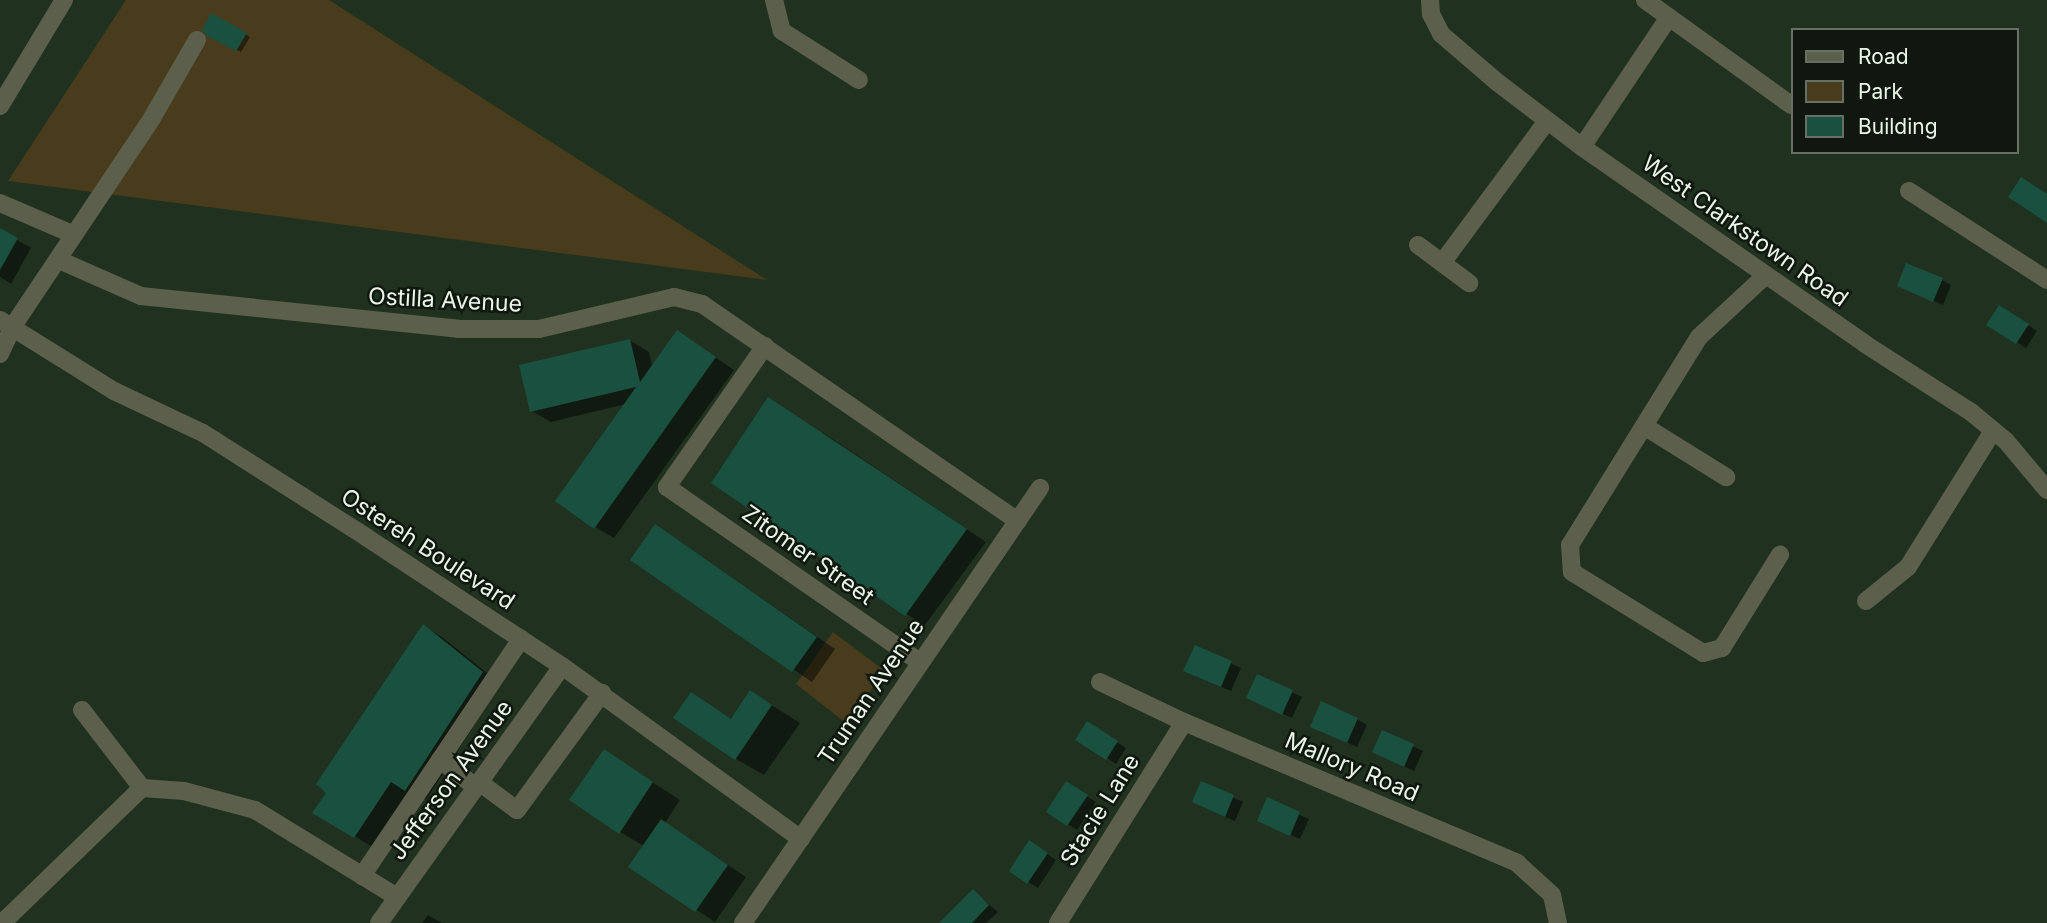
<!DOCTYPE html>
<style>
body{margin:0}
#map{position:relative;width:2047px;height:923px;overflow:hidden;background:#20321f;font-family:Inter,sans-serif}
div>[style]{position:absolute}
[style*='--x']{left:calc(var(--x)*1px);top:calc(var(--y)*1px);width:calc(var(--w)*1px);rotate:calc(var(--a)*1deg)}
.green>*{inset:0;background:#483c1d}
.shadow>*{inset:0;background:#0007}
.building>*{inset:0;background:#195040}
.minor>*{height:18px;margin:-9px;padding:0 9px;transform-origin:9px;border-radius:9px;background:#5c5f4c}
span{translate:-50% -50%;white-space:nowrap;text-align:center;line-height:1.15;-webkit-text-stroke:5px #0f170f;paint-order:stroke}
.street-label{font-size:23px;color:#eaf5e8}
.legend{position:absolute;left:1791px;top:28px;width:228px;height:126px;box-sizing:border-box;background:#0f170f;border:2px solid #677066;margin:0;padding:9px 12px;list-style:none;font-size:21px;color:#eaf5e8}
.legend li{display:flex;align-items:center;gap:14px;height:35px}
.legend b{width:35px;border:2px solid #677066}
</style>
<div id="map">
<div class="green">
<i style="clip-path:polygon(126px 0,329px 0,767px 280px,8px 181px)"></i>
<i style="clip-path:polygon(833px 632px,885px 671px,846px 723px,796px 684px)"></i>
</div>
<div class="shadow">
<i style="clip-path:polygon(212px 16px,250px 37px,241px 52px,209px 35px)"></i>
<i style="clip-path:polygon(0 230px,31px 248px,11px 284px,0 277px)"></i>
<i style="clip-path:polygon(1942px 280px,1951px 285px,1943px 305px,1899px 286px)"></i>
<i style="clip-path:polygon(2009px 313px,2037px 331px,2026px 348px,1989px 325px)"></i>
<i style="clip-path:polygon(678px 332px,734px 370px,614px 538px,595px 527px,626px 404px,551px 422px,532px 411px,629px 340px,649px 352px,652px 367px)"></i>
<i style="clip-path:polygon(822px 432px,986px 542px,925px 625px,906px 614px)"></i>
<i style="clip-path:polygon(674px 538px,835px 649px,812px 682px,633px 559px)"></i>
<i style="clip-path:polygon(423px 626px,442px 637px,501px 684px,426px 800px,411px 792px,374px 848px,315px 812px)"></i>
<i style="clip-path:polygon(1196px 647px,1241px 668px,1231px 691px,1195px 676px)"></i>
<i style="clip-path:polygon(1258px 676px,1302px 697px,1292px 718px,1257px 703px)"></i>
<i style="clip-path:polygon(751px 692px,800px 723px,764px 775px,736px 759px,691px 695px,733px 720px)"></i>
<i style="clip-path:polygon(1357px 719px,1367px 725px,1357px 747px,1321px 731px)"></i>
<i style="clip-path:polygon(1097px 729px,1126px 748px,1116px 764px,1107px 758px)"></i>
<i style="clip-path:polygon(1383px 732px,1423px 751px,1414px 771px,1383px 757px)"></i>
<i style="clip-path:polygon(604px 751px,680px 800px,665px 823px,746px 877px,715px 922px,630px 866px,644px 846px,620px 832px)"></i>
<i style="clip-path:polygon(1202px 783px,1243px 802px,1235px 821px,1203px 807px)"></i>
<i style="clip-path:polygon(1076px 789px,1096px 802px,1077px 830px,1048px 811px)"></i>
<i style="clip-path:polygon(1268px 800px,1309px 819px,1300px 839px,1268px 826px)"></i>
<i style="clip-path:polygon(1039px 848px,1056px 860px,1038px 888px,1011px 871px)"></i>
<i style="clip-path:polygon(973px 891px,998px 912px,986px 923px,953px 923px)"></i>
<i style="clip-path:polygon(428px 915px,442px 923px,422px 923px)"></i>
</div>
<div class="building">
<i style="clip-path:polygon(211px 13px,247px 33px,236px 51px,207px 36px,202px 30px)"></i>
<i style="clip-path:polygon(2021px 177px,2047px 194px,2047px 223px,2008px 197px)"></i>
<i style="clip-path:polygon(0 228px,18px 238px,0 270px)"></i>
<i style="clip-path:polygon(1906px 263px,1943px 278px,1933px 302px,1897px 286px)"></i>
<i style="clip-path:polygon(1999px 305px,2029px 324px,2016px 344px,1986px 325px)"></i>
<i style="clip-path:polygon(677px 330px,716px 357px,594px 529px,555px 501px,636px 387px,530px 412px,519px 365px,630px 339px,640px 382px)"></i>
<i style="clip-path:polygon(768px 397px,967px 529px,905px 616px,711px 483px)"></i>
<i style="clip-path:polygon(655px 524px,817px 637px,792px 672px,630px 560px)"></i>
<i style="clip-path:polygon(423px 624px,483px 672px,405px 791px,391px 782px,354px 838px,312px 813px,326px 793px,316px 784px)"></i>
<i style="clip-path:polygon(1195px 645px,1232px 661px,1221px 687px,1183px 671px)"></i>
<i style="clip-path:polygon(1257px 674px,1293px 690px,1282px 715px,1246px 698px)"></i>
<i style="clip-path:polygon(750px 690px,772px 705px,735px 760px,673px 718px,691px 692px,731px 719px)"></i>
<i style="clip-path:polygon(1321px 701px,1358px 718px,1347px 743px,1310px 727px)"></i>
<i style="clip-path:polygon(1087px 721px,1118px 741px,1106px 760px,1075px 740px)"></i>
<i style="clip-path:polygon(1382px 730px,1414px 744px,1404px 767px,1372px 752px)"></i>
<i style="clip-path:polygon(604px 749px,653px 782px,619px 834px,569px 800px)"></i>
<i style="clip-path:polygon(1066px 781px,1088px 795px,1067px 826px,1046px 812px)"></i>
<i style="clip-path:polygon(1201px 781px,1234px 795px,1225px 817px,1192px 802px)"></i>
<i style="clip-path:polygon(1267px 797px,1300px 812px,1290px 836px,1257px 821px)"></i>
<i style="clip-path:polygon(661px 819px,728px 865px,695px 912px,628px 867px)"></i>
<i style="clip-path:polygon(1029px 840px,1048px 853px,1027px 884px,1009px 871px)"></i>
<i style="clip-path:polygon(973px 889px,989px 905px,972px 923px,939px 923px)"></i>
</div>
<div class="minor">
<i style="--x:774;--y:0;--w:32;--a:76"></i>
<i style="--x:782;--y:31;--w:91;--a:32.5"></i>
<i style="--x:1430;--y:0;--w:14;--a:86"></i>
<i style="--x:1431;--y:14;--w:22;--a:63"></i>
<i style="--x:1441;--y:34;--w:74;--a:40.6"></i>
<i style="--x:1497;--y:82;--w:107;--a:37.4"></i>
<i style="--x:1582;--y:147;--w:345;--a:34.8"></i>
<i style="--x:1865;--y:344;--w:126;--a:32.7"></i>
<i style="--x:1971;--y:412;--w:45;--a:39.6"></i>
<i style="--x:2006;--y:441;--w:64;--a:50.1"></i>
<i style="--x:1645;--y:0;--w:180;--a:35.7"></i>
<i style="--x:0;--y:106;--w:124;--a:-58.9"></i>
<i style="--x:1582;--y:147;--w:156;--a:-56.2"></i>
<i style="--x:1909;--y:191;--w:164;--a:32.8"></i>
<i style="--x:0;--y:203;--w:78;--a:23.3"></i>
<i style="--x:1418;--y:245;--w:64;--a:36.7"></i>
<i style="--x:59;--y:260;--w:90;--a:23.7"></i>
<i style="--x:141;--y:296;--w:319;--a:5.9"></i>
<i style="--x:458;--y:329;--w:81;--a:0"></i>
<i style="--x:539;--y:329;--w:139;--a:-13.3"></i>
<i style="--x:674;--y:297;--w:29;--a:14"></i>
<i style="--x:702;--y:304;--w:383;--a:34.5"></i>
<i style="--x:1442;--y:263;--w:177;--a:-53.5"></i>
<i style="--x:1766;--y:275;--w:91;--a:137.2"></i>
<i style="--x:1699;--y:337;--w:245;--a:121.8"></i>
<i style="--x:1570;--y:545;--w:27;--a:86"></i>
<i style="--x:1572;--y:572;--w:154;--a:31.7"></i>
<i style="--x:1703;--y:653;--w:20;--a:-15"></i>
<i style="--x:1722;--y:648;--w:110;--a:-58.1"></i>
<i style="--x:0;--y:320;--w:134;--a:31.9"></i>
<i style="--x:114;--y:391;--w:98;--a:25.3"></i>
<i style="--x:203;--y:433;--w:193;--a:32.5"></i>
<i style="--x:366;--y:537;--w:235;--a:33.4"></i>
<i style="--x:562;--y:666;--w:295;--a:35.9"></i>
<i style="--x:765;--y:346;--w:172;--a:124.8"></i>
<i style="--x:667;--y:487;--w:308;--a:34.7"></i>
<i style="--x:0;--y:354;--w:31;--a:-65"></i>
<i style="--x:13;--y:326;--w:250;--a:-56.2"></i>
<i style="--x:152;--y:118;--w:90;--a:-60"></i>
<i style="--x:1644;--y:426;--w:97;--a:31.9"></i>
<i style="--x:1866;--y:601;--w:54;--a:-39"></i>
<i style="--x:1908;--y:567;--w:160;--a:-58"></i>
<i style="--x:1100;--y:682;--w:93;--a:25.5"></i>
<i style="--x:1184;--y:722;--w:362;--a:22.9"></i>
<i style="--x:1517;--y:863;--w:47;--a:42.4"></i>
<i style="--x:1552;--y:895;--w:29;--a:78"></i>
<i style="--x:82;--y:710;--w:98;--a:52.4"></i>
<i style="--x:479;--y:782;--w:47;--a:36.4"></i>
<i style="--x:517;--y:810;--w:145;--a:-54"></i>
<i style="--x:476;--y:787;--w:45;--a:-143.1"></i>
<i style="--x:440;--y:760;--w:146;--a:-56.2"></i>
<i style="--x:362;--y:876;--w:140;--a:-56.1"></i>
<i style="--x:2;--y:923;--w:194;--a:-44"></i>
<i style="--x:142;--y:788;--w:42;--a:4.1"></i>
<i style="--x:184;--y:791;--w:73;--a:15"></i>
<i style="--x:255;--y:810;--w:167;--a:31.5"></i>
<i style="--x:379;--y:923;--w:315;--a:-54.5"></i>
<i style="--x:743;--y:923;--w:527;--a:-55.68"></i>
<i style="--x:1058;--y:923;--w:237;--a:-57.9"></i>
</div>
<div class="street-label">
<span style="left:1745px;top:231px;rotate:35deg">West Clarkstown Road</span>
<span style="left:445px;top:300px;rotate:3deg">Ostilla Avenue</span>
<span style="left:428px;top:549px;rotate:33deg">Ostereh Boulevard</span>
<span style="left:808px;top:555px;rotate:35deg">Zitomer Street</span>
<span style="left:871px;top:692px;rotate:-56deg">Truman Avenue</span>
<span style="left:1352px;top:767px;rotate:23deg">Mallory Road</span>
<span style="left:451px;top:780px;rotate:-54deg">Jefferson Avenue</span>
<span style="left:1100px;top:810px;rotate:-58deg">Stacie Lane</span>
</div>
<ul class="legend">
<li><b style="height:9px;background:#5c5f4c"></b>Road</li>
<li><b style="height:19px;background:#483c1d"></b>Park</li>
<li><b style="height:19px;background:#195040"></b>Building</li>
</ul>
</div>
